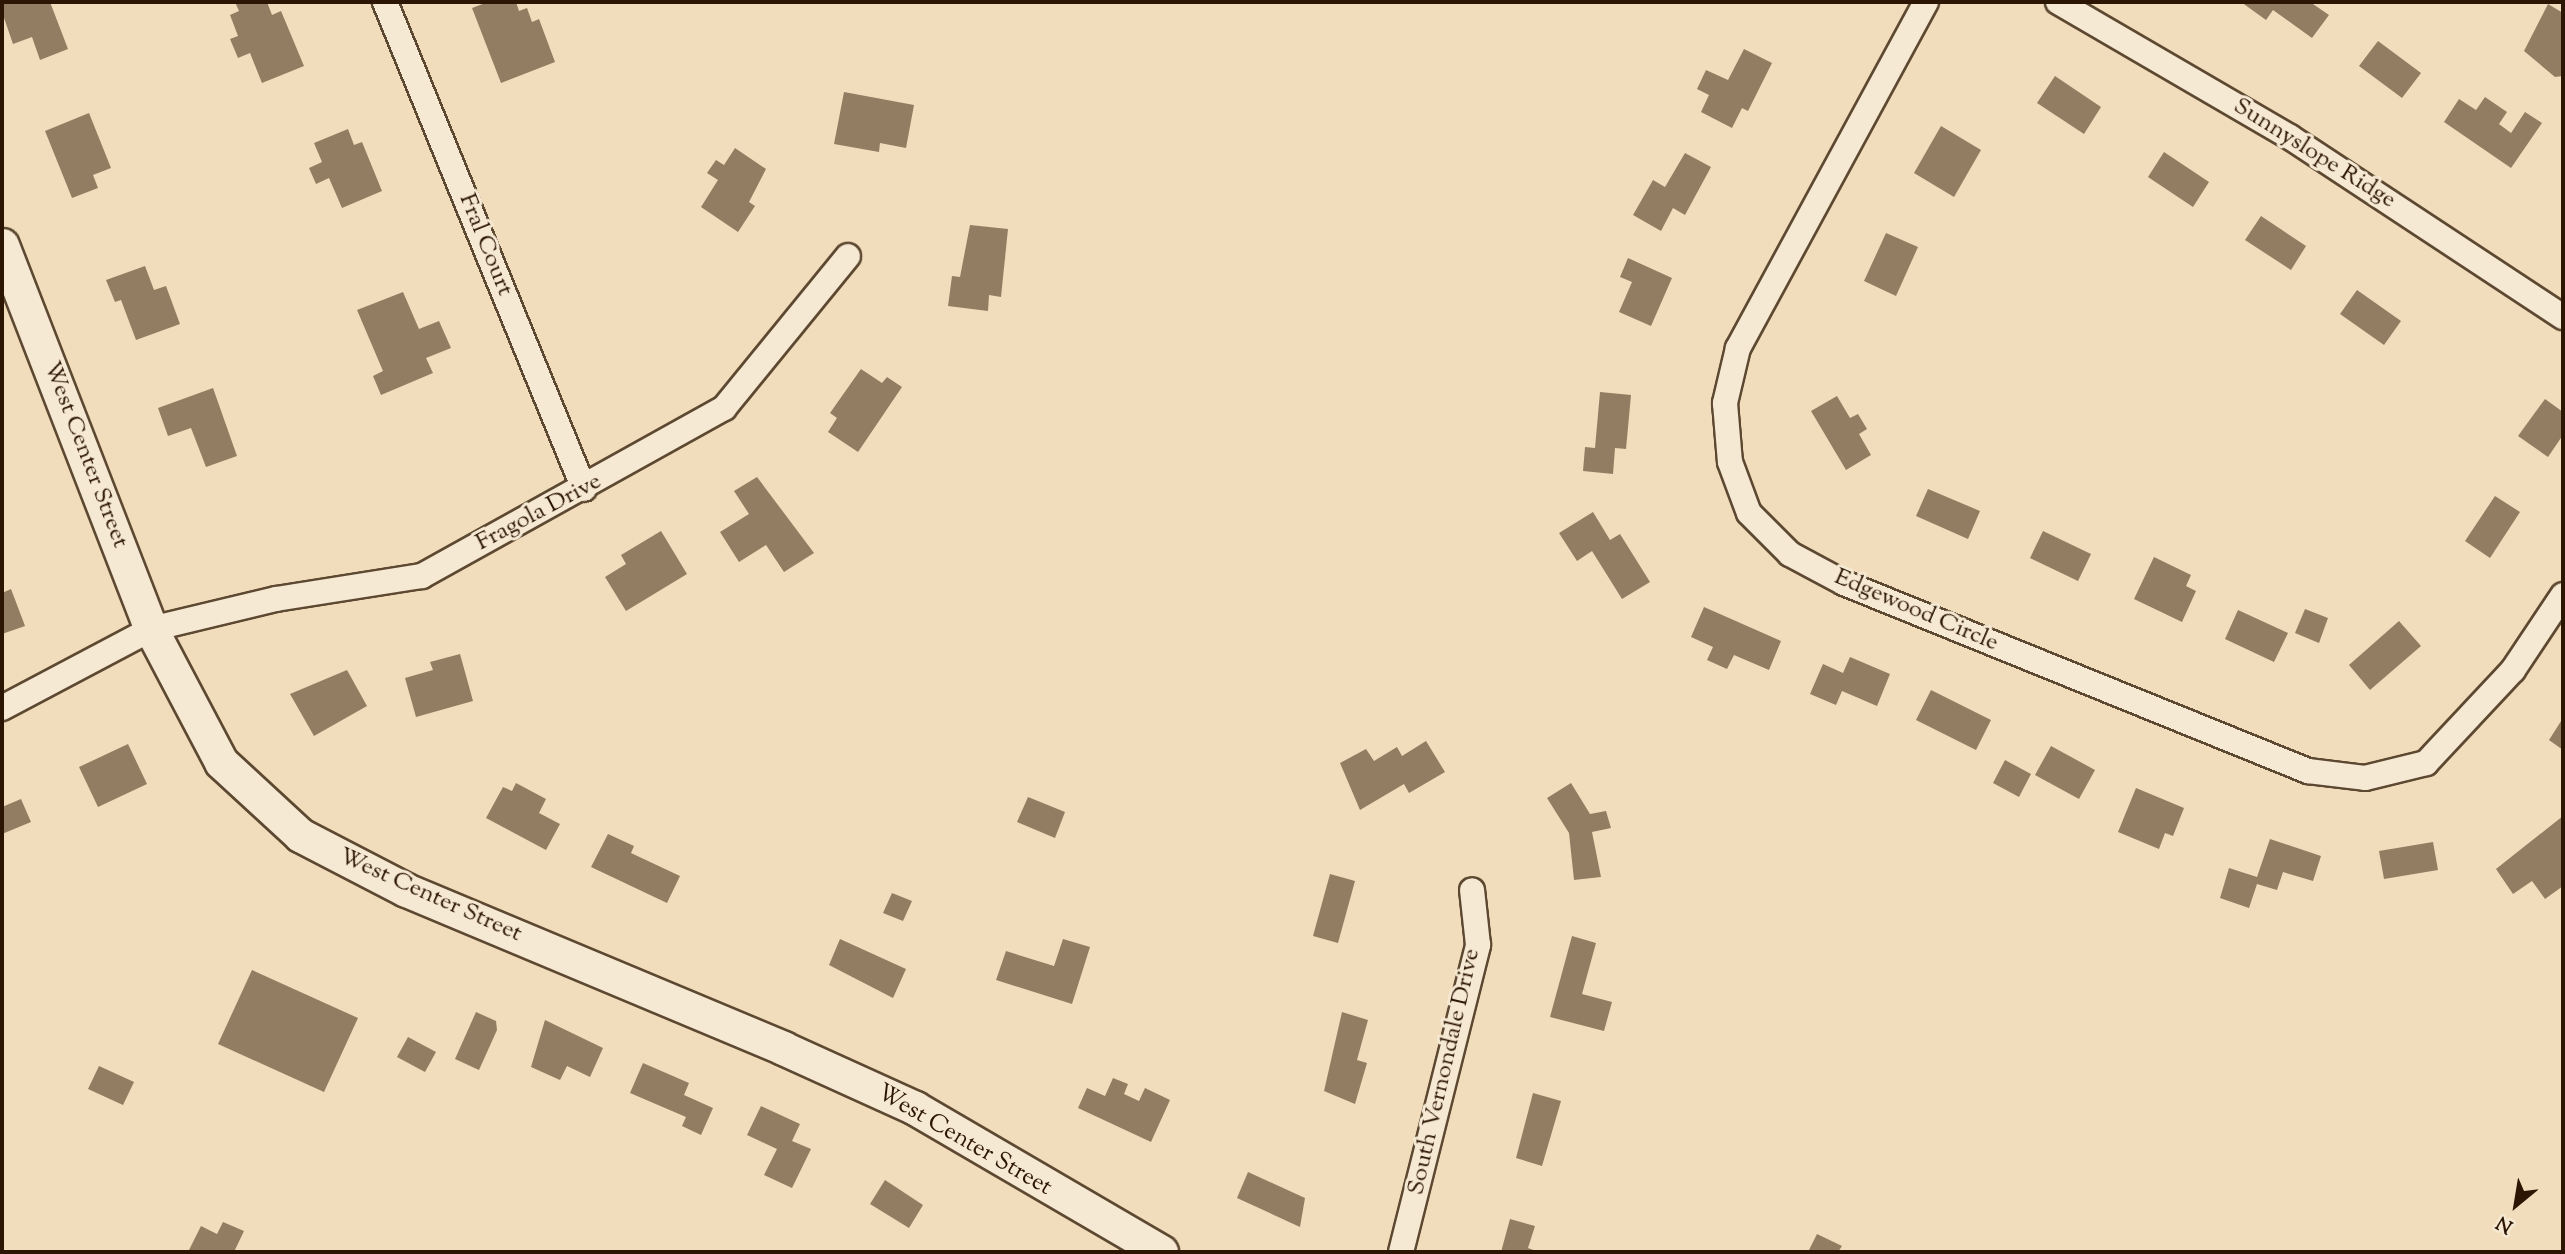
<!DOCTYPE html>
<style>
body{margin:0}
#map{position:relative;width:2565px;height:1254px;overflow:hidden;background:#f1ddbb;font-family:"Sorts Mill Goudy",serif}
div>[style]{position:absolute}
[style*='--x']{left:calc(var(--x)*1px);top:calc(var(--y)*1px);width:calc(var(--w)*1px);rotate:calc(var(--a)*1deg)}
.building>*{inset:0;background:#927d63}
.roads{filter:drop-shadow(2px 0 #5d4831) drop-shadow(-2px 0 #5d4831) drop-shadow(0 2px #5d4831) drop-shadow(0 -2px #5d4831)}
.street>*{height:24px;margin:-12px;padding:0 12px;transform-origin:12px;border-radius:12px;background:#f6e9d3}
.secondary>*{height:33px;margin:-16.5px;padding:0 16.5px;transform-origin:16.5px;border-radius:16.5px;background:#f6e9d3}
span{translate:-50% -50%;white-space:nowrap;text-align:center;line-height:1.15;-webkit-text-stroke:6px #f6e9d3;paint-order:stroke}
.street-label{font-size:24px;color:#2c1603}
.frame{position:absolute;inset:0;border:4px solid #2c1603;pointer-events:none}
.north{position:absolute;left:2481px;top:1170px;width:70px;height:70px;-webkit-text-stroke:5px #f6e9d3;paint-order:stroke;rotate:210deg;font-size:19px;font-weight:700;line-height:28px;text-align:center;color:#2c1603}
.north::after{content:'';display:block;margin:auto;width:24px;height:32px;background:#2c1603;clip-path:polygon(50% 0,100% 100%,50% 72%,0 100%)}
</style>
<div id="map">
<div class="building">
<i style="clip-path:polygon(4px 2px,50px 2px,68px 49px,40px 60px,32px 37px,13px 44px,2px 12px)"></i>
<i style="clip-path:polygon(235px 2px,267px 2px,272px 15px,281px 11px,304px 66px,262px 83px,250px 53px,238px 58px,230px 39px,238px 36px,230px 15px,239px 11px)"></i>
<i style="clip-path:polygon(488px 2px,516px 2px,519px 11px,527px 8px,532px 22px,539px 19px,555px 62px,501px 83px,472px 8px)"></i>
<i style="clip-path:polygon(2241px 2px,2310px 2px,2329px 15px,2312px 38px,2273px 10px,2266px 20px)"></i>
<i style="clip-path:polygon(2548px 4px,2563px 13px,2563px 76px,2555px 77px,2524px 51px)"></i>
<i style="clip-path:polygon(2378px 41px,2421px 73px,2402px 98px,2359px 66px)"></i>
<i style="clip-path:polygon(1744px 49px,1772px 63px,1748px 111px,1742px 108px,1732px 128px,1701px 112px,1709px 95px,1697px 89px,1706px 70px,1728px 80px)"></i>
<i style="clip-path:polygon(2055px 76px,2101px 107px,2084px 134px,2037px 103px)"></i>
<i style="clip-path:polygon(844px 92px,914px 105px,906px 148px,880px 143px,879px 152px,834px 144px)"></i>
<i style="clip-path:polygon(2485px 97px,2507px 112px,2499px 124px,2511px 133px,2525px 112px,2542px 123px,2511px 168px,2444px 122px,2459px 99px,2476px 110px)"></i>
<i style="clip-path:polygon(89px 113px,111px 168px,93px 175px,98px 188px,72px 198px,45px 131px)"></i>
<i style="clip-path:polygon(1941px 126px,1981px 150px,1954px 197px,1914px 173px)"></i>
<i style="clip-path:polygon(348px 129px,354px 145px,362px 142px,382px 191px,342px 208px,329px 178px,316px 184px,309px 168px,322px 162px,314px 143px)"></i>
<i style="clip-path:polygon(735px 148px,766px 169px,749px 202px,755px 206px,738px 232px,701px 207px,718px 180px,707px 173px,716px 160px,724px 165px)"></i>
<i style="clip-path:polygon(2164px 152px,2209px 182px,2193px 207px,2148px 177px)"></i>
<i style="clip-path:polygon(1685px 153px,1711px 167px,1685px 215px,1673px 208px,1661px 231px,1633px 215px,1653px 180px,1665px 187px)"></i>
<i style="clip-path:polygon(2261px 216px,2306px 246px,2291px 270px,2245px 240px)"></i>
<i style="clip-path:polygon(970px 225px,1008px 229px,1001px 297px,989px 295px,988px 311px,948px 306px,952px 276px,960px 277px)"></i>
<i style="clip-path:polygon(1886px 233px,1918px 247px,1896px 296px,1864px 281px)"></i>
<i style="clip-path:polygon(1628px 258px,1672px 278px,1651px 326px,1619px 312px,1632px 282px,1620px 277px)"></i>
<i style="clip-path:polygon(145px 266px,154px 290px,166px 286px,180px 324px,136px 340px,121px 300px,115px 302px,106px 280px)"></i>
<i style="clip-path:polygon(2357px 290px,2401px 321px,2384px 345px,2340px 314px)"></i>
<i style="clip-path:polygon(403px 292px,419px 329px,439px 321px,451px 348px,426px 358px,433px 373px,381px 395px,373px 376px,383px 371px,357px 310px)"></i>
<i style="clip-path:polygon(861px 369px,882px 383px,887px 377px,902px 387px,858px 452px,828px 432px,837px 418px,830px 413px)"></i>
<i style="clip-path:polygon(213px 388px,237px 456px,206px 467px,191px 428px,168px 436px,158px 408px)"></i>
<i style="clip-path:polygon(1600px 392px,1631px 395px,1626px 449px,1615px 448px,1613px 474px,1583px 471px,1585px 447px,1595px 448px)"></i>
<i style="clip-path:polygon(1837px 396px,1850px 418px,1858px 414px,1867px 429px,1859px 434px,1871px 455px,1846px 470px,1811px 411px)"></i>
<i style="clip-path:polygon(2545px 399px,2563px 412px,2563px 435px,2548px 457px,2518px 436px)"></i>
<i style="clip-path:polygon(757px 477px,814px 553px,784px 572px,766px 545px,739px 562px,720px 532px,749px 514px,734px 491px)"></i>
<i style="clip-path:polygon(1928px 489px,1980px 511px,1968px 539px,1916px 516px)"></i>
<i style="clip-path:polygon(2495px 496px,2520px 512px,2490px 558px,2465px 541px)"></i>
<i style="clip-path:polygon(1593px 512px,1610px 540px,1620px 534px,1650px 582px,1622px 599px,1592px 551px,1577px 561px,1559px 533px)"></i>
<i style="clip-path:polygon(661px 531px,687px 574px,626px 611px,605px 577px,626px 564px,621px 555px)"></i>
<i style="clip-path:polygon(2043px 531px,2091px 554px,2078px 581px,2030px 558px)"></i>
<i style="clip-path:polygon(2154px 557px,2191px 575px,2186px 586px,2196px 591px,2182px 622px,2134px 599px)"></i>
<i style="clip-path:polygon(11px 589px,25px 626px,2px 634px,2px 593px)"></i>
<i style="clip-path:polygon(1704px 607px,1781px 641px,1769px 670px,1734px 655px,1727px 669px,1707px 660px,1713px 647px,1691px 637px)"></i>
<i style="clip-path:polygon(2305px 609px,2328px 618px,2319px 643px,2295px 633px)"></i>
<i style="clip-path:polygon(2238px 610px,2288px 633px,2274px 662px,2225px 639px)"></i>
<i style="clip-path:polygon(2399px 621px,2421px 646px,2370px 690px,2349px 665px)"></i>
<i style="clip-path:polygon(460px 654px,473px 701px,416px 717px,405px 678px,433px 670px,430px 662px)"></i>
<i style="clip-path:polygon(1850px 657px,1890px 674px,1877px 706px,1842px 691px,1836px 705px,1810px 694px,1823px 664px,1843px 673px)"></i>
<i style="clip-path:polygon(347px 670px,367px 706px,314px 736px,290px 694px)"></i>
<i style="clip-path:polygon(1931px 690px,1991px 720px,1976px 750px,1916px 720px)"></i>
<i style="clip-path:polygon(2563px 718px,2563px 750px,2549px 740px)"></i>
<i style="clip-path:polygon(1426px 741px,1445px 772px,1409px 793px,1404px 784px,1360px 810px,1340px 763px,1366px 749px,1374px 761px,1397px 747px,1402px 756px)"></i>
<i style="clip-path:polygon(128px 744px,147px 784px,98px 807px,79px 767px)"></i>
<i style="clip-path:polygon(2051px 746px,2095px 770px,2079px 799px,2035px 775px)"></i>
<i style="clip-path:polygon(2005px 760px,2031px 774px,2019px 797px,1993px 783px)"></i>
<i style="clip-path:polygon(516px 783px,546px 799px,539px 813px,560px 824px,546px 850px,486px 818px,503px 787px,512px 791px)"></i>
<i style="clip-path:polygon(1571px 783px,1590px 814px,1606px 811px,1611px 828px,1592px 832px,1601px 877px,1574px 880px,1569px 833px,1547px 798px)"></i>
<i style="clip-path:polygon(2136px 788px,2184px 808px,2173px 836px,2165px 833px,2159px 849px,2118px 832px)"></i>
<i style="clip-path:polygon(1028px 797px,1065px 812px,1055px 838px,1017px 822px)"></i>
<i style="clip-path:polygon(21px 799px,31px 822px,2px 834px,2px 807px)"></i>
<i style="clip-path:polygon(2563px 816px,2563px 886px,2545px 899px,2532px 881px,2513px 894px,2496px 869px)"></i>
<i style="clip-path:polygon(608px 834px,634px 846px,631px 853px,680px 876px,667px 903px,591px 867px)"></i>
<i style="clip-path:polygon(2270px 839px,2321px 856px,2313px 881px,2283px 872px,2277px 890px,2257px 884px,2249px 908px,2220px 898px,2229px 868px,2257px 877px)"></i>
<i style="clip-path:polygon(2433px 842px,2438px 870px,2384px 879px,2379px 851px)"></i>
<i style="clip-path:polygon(1330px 874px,1355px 881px,1338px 943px,1313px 936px)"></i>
<i style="clip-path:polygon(892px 893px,912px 901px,903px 921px,883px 913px)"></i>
<i style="clip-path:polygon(1572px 936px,1596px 943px,1582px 994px,1612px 1002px,1604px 1031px,1550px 1017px)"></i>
<i style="clip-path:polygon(840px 939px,906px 969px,893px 998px,829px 965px)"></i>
<i style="clip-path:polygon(1063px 939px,1090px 947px,1072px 1004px,996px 980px,1006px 951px,1054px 966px)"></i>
<i style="clip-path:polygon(252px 970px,358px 1018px,324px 1092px,218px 1044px)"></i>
<i style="clip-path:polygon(476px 1012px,496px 1021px,497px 1030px,479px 1070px,455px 1059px)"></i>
<i style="clip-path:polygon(1342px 1012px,1368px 1020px,1357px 1060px,1367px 1063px,1355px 1104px,1324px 1091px)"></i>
<i style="clip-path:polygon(545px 1020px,603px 1048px,590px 1077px,567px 1066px,560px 1080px,531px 1067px)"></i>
<i style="clip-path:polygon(408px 1037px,436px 1052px,425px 1072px,397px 1057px)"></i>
<i style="clip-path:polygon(643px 1063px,689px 1083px,684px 1095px,713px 1108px,701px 1135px,682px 1126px,686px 1117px,630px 1093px)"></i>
<i style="clip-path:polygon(99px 1066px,134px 1082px,123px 1105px,88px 1089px)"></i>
<i style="clip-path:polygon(1113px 1078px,1128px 1084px,1124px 1094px,1139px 1101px,1145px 1088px,1170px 1100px,1151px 1142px,1078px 1108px,1087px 1088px,1105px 1096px)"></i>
<i style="clip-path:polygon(1533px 1093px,1561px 1101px,1542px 1166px,1516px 1158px)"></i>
<i style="clip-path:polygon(761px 1106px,800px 1124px,792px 1141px,811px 1149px,792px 1188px,764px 1175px,777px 1149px,747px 1135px)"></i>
<i style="clip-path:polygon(1248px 1172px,1305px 1198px,1300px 1227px,1237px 1198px)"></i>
<i style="clip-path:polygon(885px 1180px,923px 1205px,909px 1228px,870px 1204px)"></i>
<i style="clip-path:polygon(1510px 1219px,1535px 1226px,1528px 1248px,1539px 1252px,1501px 1252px)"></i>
<i style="clip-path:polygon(223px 1222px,244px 1231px,234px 1252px,188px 1252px,201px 1226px,217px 1234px)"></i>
<i style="clip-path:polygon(1817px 1234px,1842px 1246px,1838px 1252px,1808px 1252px)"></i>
</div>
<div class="roads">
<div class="street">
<i style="--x:385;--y:2;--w:526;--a:67.77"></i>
<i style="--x:1926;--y:2;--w:394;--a:118.5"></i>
<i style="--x:1738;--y:348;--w:57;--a:103.3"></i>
<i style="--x:1725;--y:403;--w:59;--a:85.2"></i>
<i style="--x:1730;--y:462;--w:54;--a:69.6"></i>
<i style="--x:1749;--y:513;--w:58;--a:45"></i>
<i style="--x:1790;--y:554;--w:61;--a:28.2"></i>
<i style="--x:1844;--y:583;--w:501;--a:22.06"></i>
<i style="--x:2308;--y:771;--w:57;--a:7"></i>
<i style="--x:2365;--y:778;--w:63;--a:-13.8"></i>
<i style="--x:2426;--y:763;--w:127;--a:-46.9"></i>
<i style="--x:2513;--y:670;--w:90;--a:-56.3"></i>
<i style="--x:2058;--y:2;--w:268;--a:30.2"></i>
<i style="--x:2290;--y:137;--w:327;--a:33.4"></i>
<i style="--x:2;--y:708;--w:169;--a:-27.9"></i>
<i style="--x:151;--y:629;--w:129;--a:-13.5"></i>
<i style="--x:276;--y:599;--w:148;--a:-9"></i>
<i style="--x:422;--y:576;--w:346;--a:-29.1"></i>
<i style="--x:724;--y:408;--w:196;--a:-50.8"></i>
<i style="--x:1401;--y:1252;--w:317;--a:-75.9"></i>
<i style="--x:1478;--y:945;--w:55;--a:-96.2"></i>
</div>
<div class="secondary">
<i style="--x:2;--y:245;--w:412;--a:68.8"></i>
<i style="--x:151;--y:629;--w:150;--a:62.2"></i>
<i style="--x:221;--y:762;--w:108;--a:42.7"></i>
<i style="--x:300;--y:835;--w:119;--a:27.4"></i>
<i style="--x:406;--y:890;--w:409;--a:22.7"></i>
<i style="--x:783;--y:1048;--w:145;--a:24.4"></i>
<i style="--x:915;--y:1108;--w:285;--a:30.3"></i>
</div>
</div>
<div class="street-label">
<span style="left:2314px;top:154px;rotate:32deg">Sunnyslope Ridge</span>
<span style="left:485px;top:245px;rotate:68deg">Fral Court</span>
<span style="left:85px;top:455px;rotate:69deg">West Center Street</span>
<span style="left:539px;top:513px;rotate:-28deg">Fragola Drive</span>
<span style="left:1916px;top:611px;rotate:23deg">Edgewood Circle</span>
<span style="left:430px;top:896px;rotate:24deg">West Center Street</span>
<span style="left:1445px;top:1072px;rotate:-77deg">South Vernondale Drive</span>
<span style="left:964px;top:1141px;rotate:30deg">West Center Street</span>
</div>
<div class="frame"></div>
<div class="north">N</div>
</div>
